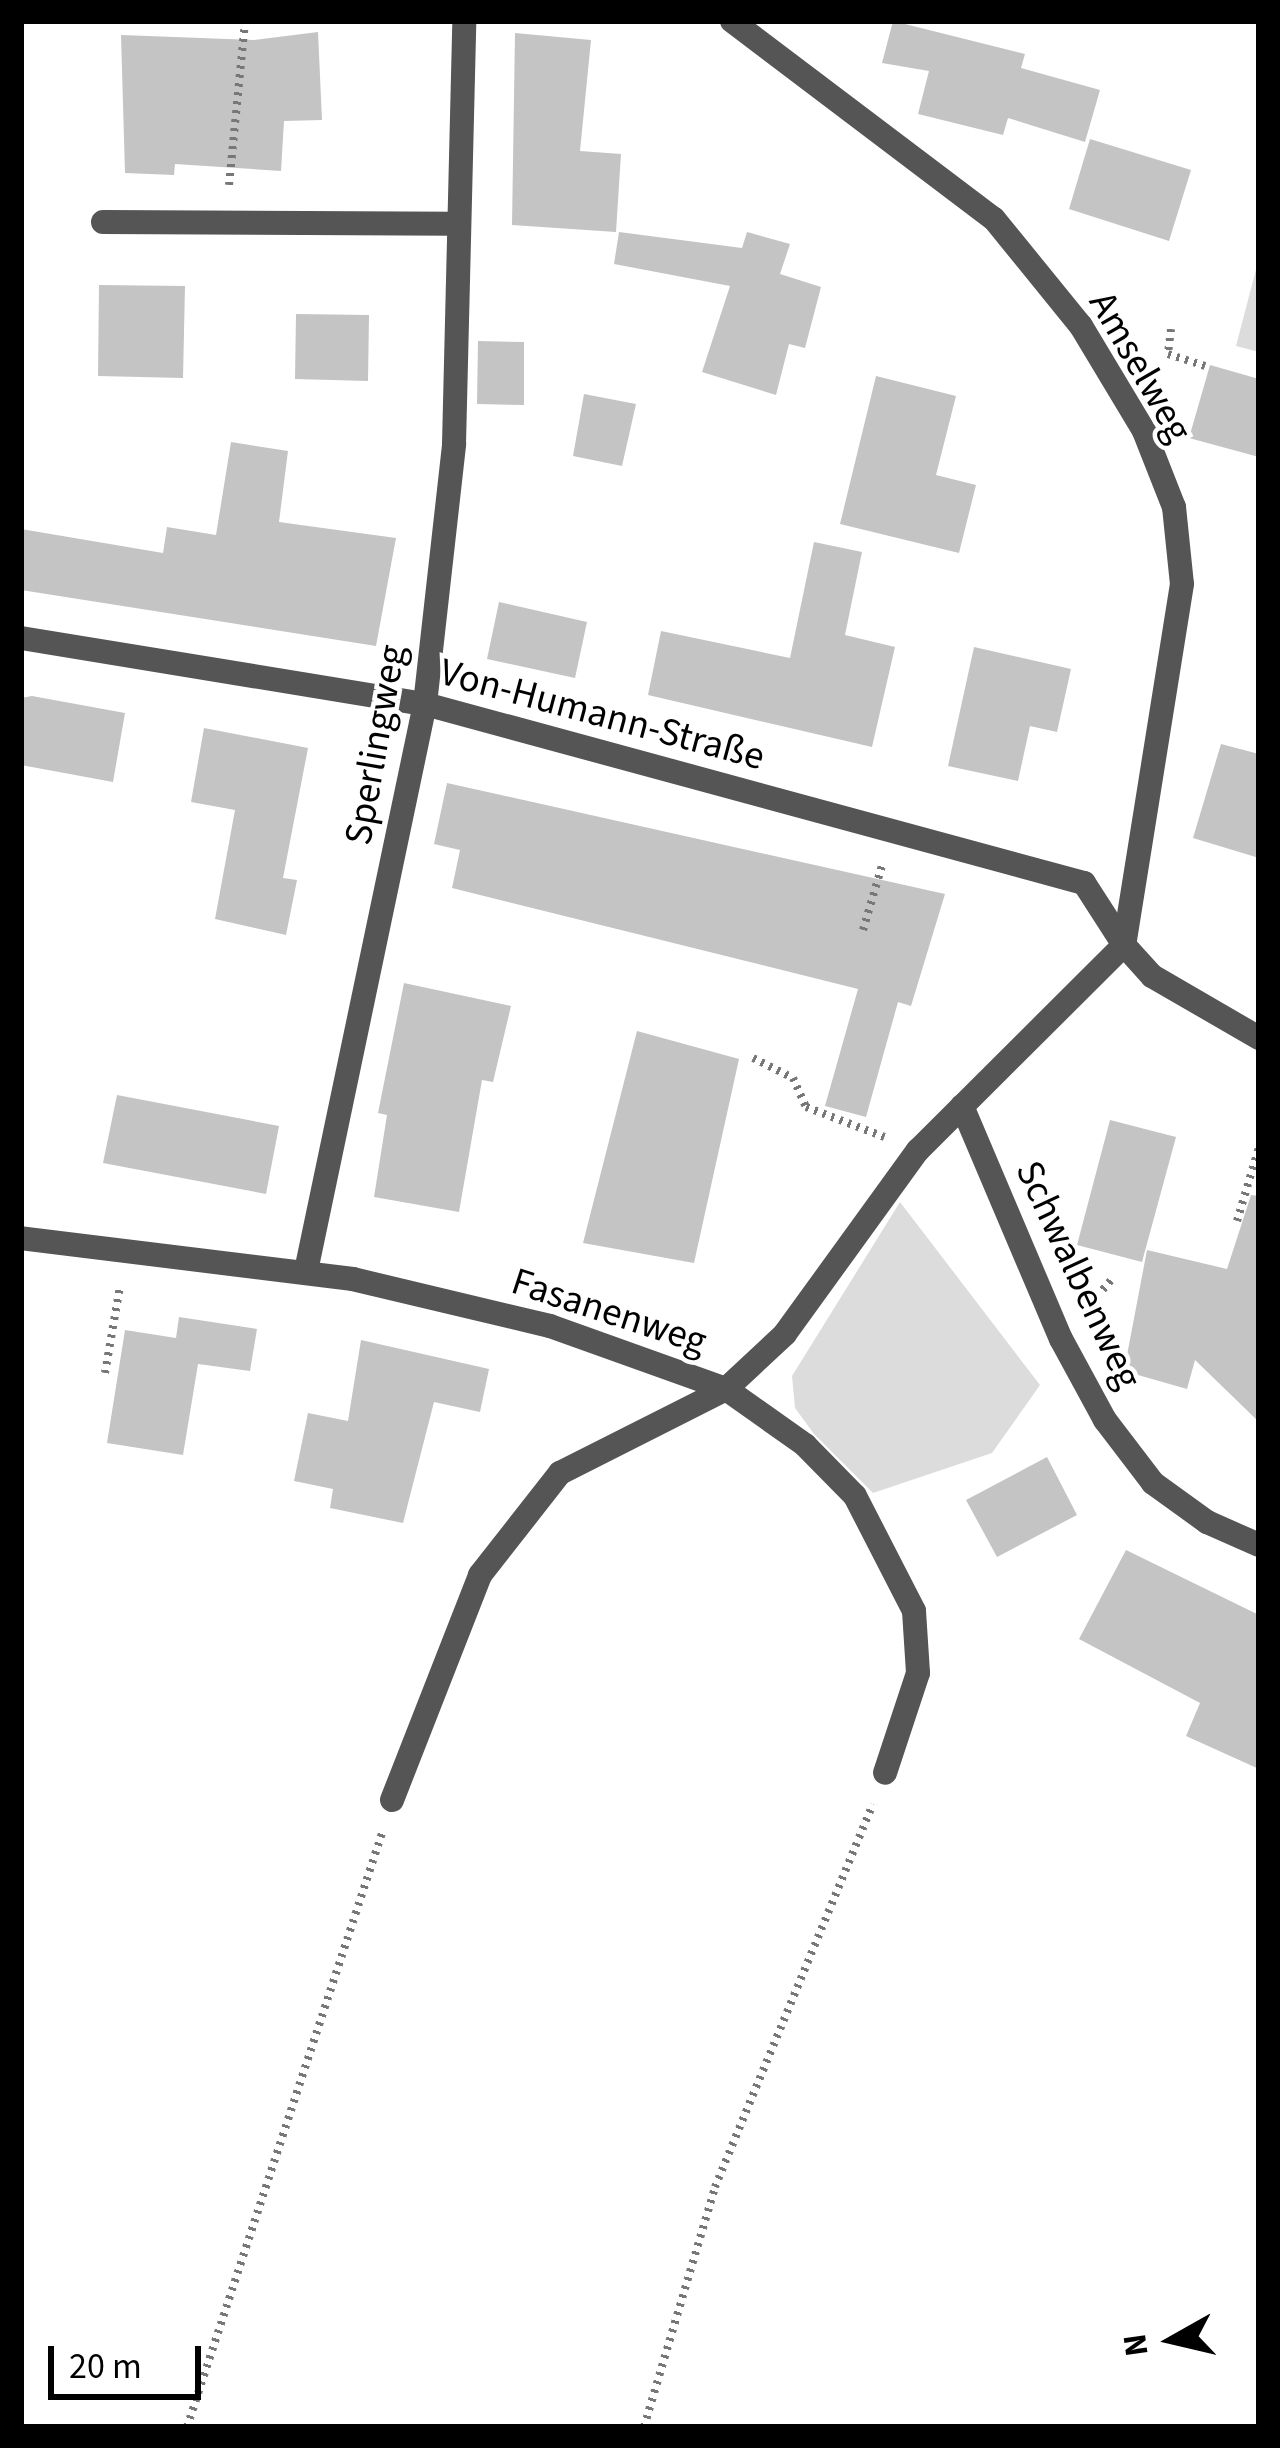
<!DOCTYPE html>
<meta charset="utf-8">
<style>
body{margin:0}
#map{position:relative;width:1280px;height:2448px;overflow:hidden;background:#fff;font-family:"Source Sans 3",sans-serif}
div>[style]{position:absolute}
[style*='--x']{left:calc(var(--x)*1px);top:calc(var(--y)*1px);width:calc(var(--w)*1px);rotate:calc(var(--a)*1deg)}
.green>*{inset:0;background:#dcdcdc}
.building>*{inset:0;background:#c4c4c4}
.path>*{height:8px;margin-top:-4px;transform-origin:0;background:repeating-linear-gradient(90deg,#777 0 3px,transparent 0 9px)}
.street>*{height:24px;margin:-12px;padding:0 12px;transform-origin:12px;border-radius:12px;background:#555}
span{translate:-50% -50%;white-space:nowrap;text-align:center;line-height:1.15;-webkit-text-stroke:9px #fff;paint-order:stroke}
.street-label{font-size:39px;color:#000}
.frame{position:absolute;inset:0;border:24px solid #000;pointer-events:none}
.north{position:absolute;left:1112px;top:2280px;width:120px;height:120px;-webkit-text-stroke:9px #fff;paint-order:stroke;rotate:262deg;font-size:33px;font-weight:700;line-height:48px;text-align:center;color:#000}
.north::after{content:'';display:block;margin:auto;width:42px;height:54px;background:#000;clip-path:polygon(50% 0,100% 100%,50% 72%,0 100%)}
.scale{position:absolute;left:48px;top:2346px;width:153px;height:54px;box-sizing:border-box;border:6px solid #000;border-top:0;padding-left:15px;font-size:36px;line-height:42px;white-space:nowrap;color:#000;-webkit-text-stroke:9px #fff;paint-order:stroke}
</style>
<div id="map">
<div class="green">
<i style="clip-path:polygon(1259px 258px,1259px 352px,1236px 346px)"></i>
<i style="clip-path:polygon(900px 1202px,1040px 1385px,992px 1453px,873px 1493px,814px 1434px,795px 1408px,792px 1376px)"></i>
</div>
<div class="building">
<i style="clip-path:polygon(893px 21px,1025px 54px,1021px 68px,1100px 90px,1085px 142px,1008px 118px,1003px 135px,918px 114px,929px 71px,882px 63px)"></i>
<i style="clip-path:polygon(318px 32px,322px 120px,284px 121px,281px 171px,175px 164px,174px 175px,125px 173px,121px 35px,254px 40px)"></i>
<i style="clip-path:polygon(515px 33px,591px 40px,580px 151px,621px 154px,616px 232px,512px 225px)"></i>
<i style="clip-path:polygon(1090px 139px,1191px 170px,1169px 241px,1069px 209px)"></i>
<i style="clip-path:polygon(619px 232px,742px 248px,747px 232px,790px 244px,780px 274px,821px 287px,805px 348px,789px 344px,776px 395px,702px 372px,730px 286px,614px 264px)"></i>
<i style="clip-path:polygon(99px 285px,185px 286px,183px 378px,98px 376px)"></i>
<i style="clip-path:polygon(296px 314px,369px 315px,368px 381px,295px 379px)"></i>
<i style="clip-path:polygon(478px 341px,524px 342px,524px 405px,477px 404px)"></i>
<i style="clip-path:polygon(1210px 365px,1259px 379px,1259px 457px,1189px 438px)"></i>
<i style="clip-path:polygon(876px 376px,956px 396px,936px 475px,976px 485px,959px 553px,840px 524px)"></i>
<i style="clip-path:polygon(584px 394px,636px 404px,622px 466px,573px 456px)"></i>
<i style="clip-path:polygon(231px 442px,288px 451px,279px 522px,396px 538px,376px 646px,21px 590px,21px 529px,163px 553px,167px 527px,216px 535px)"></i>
<i style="clip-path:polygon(814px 542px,862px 552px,845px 635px,895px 647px,872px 747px,648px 695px,661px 631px,790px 658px)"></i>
<i style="clip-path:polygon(499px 602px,587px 622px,575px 678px,487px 659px)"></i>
<i style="clip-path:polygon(974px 647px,1071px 669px,1057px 732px,1030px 726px,1018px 781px,948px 766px)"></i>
<i style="clip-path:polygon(32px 696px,125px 713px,113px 782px,21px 765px,21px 698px)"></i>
<i style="clip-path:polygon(204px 728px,308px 748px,283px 878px,297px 880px,286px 935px,215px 919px,235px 810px,191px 802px)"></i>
<i style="clip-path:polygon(1221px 744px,1259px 754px,1259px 858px,1193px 838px)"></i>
<i style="clip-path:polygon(447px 783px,945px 894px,911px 1006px,898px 1002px,866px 1117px,825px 1106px,858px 989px,452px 888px,460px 850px,434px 844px)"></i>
<i style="clip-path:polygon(404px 983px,511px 1006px,493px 1082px,482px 1080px,459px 1212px,374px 1197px,387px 1115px,378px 1113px)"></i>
<i style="clip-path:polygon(637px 1031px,739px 1059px,694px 1263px,583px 1243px)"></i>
<i style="clip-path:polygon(117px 1095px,279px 1126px,266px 1194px,103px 1163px)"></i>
<i style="clip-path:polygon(1110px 1120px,1176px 1137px,1142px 1262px,1077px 1245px)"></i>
<i style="clip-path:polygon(1251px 1195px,1259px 1196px,1259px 1422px,1195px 1360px,1187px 1389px,1124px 1371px,1147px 1250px,1227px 1269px)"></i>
<i style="clip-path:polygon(179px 1317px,257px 1329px,250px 1371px,198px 1364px,183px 1455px,107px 1443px,125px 1330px,176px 1338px)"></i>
<i style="clip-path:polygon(361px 1340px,489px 1369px,480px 1412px,434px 1402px,403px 1523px,330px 1508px,333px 1489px,294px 1481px,308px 1413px,348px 1421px)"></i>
<i style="clip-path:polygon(1047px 1457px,1077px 1515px,997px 1557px,966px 1500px)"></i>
<i style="clip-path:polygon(1126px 1550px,1259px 1615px,1259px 1769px,1186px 1736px,1200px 1703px,1079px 1639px)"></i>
</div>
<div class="path">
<i style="--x:229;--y:185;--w:165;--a:-84.4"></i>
<i style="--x:1171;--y:329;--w:25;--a:97"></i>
<i style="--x:1168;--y:354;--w:39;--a:18"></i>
<i style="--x:863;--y:930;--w:71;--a:-73.6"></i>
<i style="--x:753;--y:1058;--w:45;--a:26.6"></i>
<i style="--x:793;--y:1078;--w:32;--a:66"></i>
<i style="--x:806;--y:1107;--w:84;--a:21"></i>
<i style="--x:1237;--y:1221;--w:77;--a:-73.4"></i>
<i style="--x:1085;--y:1310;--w:41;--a:-48.9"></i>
<i style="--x:105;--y:1373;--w:88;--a:-80.2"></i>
<i style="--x:187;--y:2427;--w:628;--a:-71.82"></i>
<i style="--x:644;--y:2427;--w:250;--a:-73.5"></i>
<i style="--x:715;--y:2187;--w:414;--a:-67.6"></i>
</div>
<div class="street">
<i style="--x:732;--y:21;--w:328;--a:37.1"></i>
<i style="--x:994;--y:219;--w:138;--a:50.9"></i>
<i style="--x:1081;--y:326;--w:122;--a:59"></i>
<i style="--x:1144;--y:431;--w:82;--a:68.5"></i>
<i style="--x:1174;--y:507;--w:77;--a:84.1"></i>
<i style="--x:1182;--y:584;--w:366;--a:99.1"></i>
<i style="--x:1124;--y:945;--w:42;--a:47.9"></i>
<i style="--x:1152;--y:976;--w:124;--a:30.1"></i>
<i style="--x:103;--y:222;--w:352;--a:0.3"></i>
<i style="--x:21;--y:638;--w:409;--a:9.3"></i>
<i style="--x:425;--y:704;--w:683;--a:15.2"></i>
<i style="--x:1084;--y:883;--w:74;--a:57.2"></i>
<i style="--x:1124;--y:945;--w:291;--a:135.1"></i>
<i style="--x:918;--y:1150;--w:227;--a:125.9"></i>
<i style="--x:785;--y:1334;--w:81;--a:137"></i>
<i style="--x:726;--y:1389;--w:187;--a:-160.3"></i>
<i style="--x:550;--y:1326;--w:203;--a:-166.6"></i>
<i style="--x:353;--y:1279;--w:335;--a:-173"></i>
<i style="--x:962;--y:1106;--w:253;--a:67"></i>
<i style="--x:1061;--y:1339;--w:92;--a:61.5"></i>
<i style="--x:1105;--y:1420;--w:79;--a:52.7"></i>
<i style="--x:1153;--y:1483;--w:67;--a:35.8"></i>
<i style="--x:1207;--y:1522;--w:57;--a:23.9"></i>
<i style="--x:306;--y:1271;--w:579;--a:-78.15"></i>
<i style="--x:425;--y:704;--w:262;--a:-83.6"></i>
<i style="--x:454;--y:444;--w:423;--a:-88.6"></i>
<i style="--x:392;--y:1800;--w:242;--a:-68.6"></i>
<i style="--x:480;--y:1575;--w:130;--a:-51.9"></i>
<i style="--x:560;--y:1473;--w:186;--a:-26.8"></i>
<i style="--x:726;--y:1389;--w:97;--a:35.3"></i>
<i style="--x:805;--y:1445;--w:71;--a:45.6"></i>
<i style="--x:855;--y:1496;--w:129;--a:62.8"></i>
<i style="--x:914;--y:1611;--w:62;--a:86.3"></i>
<i style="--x:918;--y:1673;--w:105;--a:108.3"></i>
</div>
<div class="street-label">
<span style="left:1140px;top:367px;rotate:60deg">Amselweg</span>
<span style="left:602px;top:715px;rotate:15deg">Von-Humann-Straße</span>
<span style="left:376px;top:745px;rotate:-80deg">Sperlingweg</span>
<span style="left:1078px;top:1275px;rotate:65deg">Schwalbenweg</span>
<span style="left:609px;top:1312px;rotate:18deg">Fasanenweg</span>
</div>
<div class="frame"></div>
<div class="north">N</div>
<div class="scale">20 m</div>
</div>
